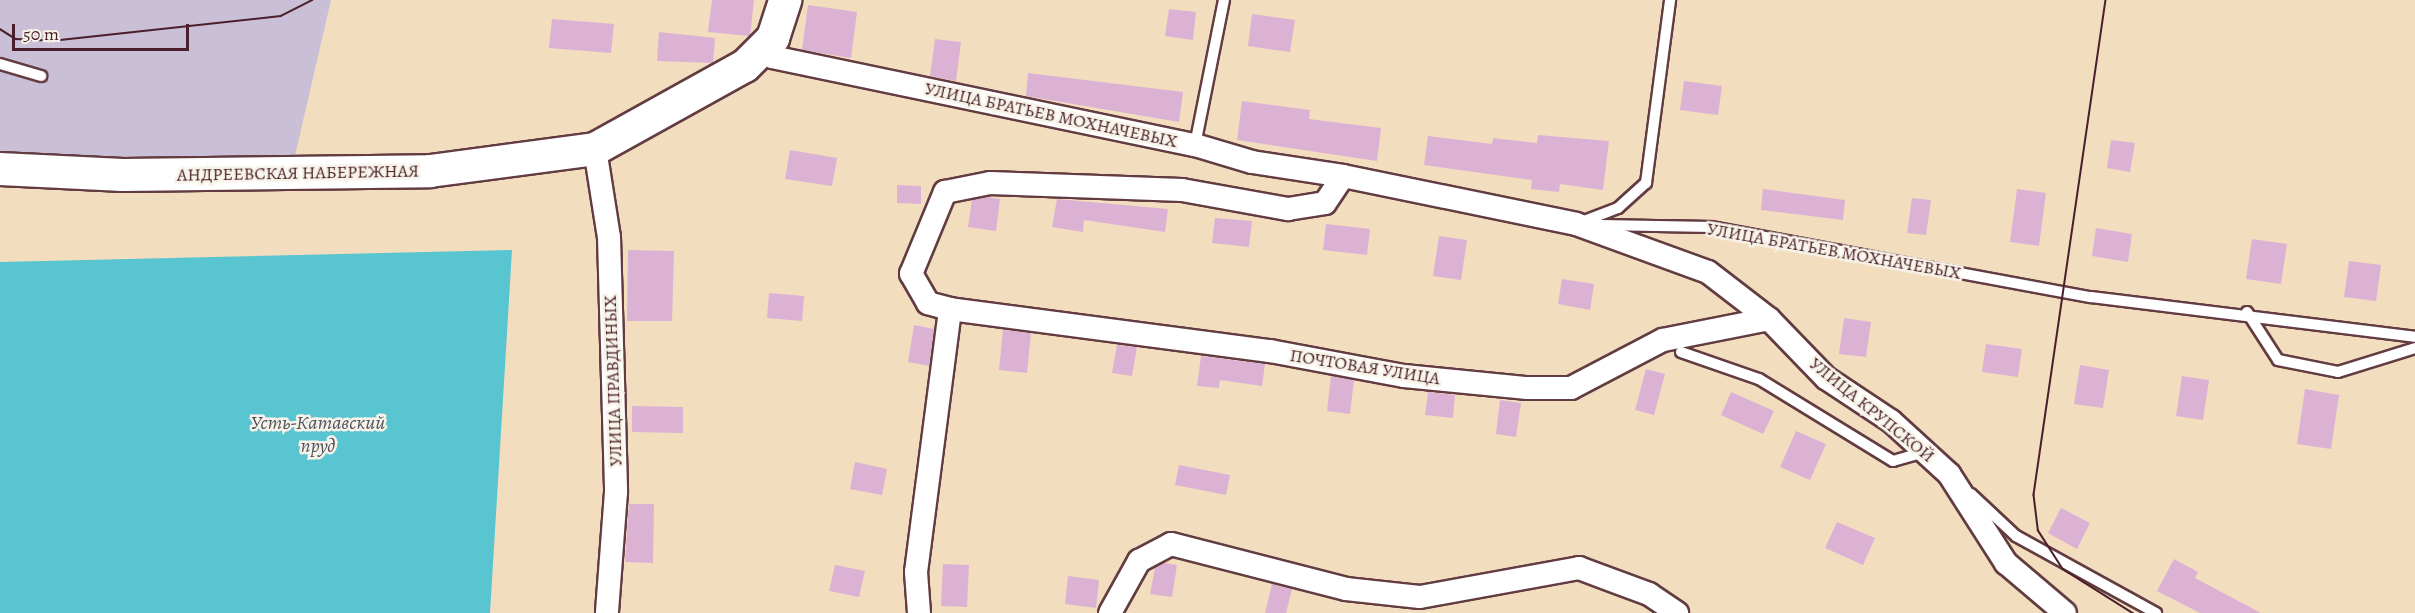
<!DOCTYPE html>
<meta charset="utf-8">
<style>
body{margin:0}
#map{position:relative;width:2415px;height:613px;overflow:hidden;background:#f3ddbf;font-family:Alegreya,serif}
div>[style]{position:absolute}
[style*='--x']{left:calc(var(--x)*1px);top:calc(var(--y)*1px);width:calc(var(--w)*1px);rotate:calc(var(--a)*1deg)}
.industrial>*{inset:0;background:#c9bfd7}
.water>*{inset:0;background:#59c5d1}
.building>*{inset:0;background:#dcb2d4}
.roads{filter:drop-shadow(2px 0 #633c41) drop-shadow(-2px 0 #633c41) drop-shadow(0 2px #633c41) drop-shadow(0 -2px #633c41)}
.lane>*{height:10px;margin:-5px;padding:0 5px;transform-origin:5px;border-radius:5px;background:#fff}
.street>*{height:22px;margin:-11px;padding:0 11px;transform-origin:11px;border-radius:11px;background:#fff}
.secondary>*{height:32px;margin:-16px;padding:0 16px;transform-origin:16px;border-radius:16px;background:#fff}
.tram>*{height:1.5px;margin:-0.75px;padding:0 0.75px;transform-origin:0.75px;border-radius:0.75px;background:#4a1f2b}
span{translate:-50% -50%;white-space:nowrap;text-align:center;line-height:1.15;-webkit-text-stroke:5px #f7f3e8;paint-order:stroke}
.street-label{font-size:18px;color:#4a1f2b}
.water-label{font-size:20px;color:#4e515d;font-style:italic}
.scale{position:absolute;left:12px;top:24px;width:177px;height:27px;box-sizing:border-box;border:3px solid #4a1f2b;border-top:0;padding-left:8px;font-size:18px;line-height:21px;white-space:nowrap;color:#4a1f2b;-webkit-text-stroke:4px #f7f3e8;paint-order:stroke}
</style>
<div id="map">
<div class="industrial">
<i style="clip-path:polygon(0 0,331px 0,294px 160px,0 163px)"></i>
</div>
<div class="water">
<i style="clip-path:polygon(512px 250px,490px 613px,0 613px,0 262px)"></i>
</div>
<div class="building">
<i style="clip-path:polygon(712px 0,754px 0,750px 36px,708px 32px)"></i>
<i style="clip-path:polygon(808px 5px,857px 12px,851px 58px,802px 50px)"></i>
<i style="clip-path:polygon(1169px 9px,1196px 12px,1193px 40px,1165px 36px)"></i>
<i style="clip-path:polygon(1252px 14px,1295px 20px,1290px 52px,1248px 46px)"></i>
<i style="clip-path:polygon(552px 19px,614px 24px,611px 53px,549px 48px)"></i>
<i style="clip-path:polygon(659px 32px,715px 38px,713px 63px,657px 61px)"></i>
<i style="clip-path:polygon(935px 39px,961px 42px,956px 81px,930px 76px)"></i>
<i style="clip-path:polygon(1028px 73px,1183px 92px,1179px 122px,1026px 96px)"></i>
<i style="clip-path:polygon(1684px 81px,1722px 86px,1718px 115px,1680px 110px)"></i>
<i style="clip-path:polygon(1242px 101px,1310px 110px,1309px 119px,1381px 128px,1377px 161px,1237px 140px)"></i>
<i style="clip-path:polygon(1538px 135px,1609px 141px,1603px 190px,1560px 184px,1559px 192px,1531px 189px,1532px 180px,1424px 165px,1428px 136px,1492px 144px,1493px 138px,1537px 143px)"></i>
<i style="clip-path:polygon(2111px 140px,2135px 143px,2130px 172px,2107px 168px)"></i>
<i style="clip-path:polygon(790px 150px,837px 158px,832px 186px,785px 179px)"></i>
<i style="clip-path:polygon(897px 185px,921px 186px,921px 204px,897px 203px)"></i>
<i style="clip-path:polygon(1763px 189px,1845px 200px,1843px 220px,1761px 210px)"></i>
<i style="clip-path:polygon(2017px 189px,2046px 193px,2039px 246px,2010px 242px)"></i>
<i style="clip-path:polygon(987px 197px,1000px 199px,996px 231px,968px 227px,972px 200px)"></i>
<i style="clip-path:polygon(1912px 198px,1931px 200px,1926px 235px,1907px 233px)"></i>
<i style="clip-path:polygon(1057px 199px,1168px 209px,1165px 232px,1084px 220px,1083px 232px,1052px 227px)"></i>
<i style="clip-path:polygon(1215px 218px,1252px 221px,1249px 247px,1212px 243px)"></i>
<i style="clip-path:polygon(1326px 224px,1370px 229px,1367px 255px,1323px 250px)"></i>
<i style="clip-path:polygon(2096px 228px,2132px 234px,2128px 262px,2092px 256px)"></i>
<i style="clip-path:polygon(1439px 236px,1467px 240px,1461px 280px,1433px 276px)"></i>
<i style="clip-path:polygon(2252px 239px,2287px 244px,2281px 284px,2246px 279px)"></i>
<i style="clip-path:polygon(628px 250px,674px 251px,672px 321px,627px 321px)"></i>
<i style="clip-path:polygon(2349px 261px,2381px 265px,2376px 301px,2344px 297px)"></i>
<i style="clip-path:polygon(1562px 279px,1594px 284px,1590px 310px,1558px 304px)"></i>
<i style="clip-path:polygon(769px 293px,804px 296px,802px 321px,767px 318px)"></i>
<i style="clip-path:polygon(1844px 318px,1871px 322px,1866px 357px,1839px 354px)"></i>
<i style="clip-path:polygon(914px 325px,934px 329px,929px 366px,908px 362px)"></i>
<i style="clip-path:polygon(1003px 330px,1031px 333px,1027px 373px,999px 370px)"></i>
<i style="clip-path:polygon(1986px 344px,2022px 349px,2018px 377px,1982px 372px)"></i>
<i style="clip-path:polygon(1117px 345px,1137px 347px,1132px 376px,1112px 373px)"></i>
<i style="clip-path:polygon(1201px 356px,1265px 364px,1262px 386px,1220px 380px,1219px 388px,1197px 386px)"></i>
<i style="clip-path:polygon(2080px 365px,2109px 370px,2103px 408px,2074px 404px)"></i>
<i style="clip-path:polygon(1646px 369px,1665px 374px,1654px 415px,1635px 410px)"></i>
<i style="clip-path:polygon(1331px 376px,1354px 380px,1350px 414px,1327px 411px)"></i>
<i style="clip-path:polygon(2182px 376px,2209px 380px,2203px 420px,2176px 416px)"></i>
<i style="clip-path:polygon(2305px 389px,2339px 395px,2331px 449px,2297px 444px)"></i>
<i style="clip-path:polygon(1428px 392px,1455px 395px,1453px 418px,1425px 415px)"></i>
<i style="clip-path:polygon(1731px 392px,1774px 411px,1763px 434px,1721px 415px)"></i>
<i style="clip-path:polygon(1500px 400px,1521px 403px,1516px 437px,1496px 434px)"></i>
<i style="clip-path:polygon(632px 406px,683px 407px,683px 433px,632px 432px)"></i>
<i style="clip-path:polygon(1796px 431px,1826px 444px,1810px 480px,1780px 467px)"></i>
<i style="clip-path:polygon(855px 462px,887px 469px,882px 495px,850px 489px)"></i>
<i style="clip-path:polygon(1179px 465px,1230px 475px,1226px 495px,1175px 485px)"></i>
<i style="clip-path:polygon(629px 504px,654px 504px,653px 563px,625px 562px)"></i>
<i style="clip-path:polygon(2061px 508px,2090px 523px,2077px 549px,2048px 533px)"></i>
<i style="clip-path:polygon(1837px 522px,1875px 538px,1863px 565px,1825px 548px)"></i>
<i style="clip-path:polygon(2174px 559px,2198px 572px,2195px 578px,2261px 613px,2200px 613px,2157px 591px)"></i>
<i style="clip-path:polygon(1164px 563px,1177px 565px,1172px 597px,1150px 594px,1155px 568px)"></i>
<i style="clip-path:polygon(943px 564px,969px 565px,967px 607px,941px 606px)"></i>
<i style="clip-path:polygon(835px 565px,865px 571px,859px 597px,829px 591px)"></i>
<i style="clip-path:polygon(1068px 576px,1099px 580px,1096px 608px,1065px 604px)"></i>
<i style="clip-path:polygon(1272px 584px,1292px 589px,1286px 613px,1265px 613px)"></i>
</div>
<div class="roads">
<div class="lane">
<i style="--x:0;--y:64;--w:43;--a:16.3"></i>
<i style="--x:1195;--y:145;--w:148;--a:-78.7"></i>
<i style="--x:1579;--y:223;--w:42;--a:-21"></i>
<i style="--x:1618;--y:208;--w:38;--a:-42"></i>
<i style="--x:1646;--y:183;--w:185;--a:-82.5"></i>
<i style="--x:1600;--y:225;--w:112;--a:1"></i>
<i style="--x:1712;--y:227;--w:385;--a:10.5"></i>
<i style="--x:2091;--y:297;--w:326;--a:7"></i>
<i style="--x:2247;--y:312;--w:57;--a:57.1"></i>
<i style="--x:2278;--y:360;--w:61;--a:11.3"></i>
<i style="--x:2338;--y:372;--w:81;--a:-17.3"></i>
<i style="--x:1681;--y:352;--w:83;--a:19.1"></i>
<i style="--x:1759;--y:379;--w:157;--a:31.5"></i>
<i style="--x:1893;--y:461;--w:33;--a:-16"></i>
<i style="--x:1971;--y:494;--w:62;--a:43"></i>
<i style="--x:2016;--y:536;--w:160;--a:28.8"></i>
</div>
<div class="street">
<i style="--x:761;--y:50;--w:13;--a:32"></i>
<i style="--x:772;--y:57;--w:432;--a:11.8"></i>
<i style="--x:1195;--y:145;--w:59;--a:16.6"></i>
<i style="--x:1252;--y:162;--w:92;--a:8.7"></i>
<i style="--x:595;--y:149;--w:89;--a:81"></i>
<i style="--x:609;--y:237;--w:255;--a:88.4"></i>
<i style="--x:616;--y:492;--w:121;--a:94.3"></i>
<i style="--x:950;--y:309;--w:323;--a:7.5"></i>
<i style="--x:1270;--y:351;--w:136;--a:10.6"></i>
<i style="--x:1404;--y:376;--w:124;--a:5.6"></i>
<i style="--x:1527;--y:388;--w:44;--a:0"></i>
<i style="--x:1571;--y:388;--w:104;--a:-27.6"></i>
<i style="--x:1663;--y:340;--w:108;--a:-11.2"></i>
<i style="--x:919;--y:613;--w:41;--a:-94.2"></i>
<i style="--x:916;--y:572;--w:265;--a:-82.6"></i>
<i style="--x:950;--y:309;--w:23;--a:-165"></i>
<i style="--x:928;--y:303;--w:34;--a:-120"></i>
<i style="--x:911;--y:274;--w:89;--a:-67.5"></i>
<i style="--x:945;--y:192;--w:46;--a:-11.3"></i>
<i style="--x:990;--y:183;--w:192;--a:2.1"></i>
<i style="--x:1182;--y:190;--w:108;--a:10.2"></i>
<i style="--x:1288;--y:209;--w:37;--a:-9"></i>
<i style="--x:1325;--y:203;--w:32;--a:-56"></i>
<i style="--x:1343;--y:176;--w:238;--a:11.6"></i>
<i style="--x:1576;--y:224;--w:140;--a:20"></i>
<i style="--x:1708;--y:272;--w:77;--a:37.6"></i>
<i style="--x:1769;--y:319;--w:82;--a:46"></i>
<i style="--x:1826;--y:378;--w:78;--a:33.5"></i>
<i style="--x:1891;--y:421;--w:79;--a:42.4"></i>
<i style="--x:1949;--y:474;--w:106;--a:57.4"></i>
<i style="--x:2006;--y:563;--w:77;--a:40.3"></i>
<i style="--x:1110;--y:613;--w:60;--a:-60.9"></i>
<i style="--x:1139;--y:561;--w:36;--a:-28"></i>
<i style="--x:1171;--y:544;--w:181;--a:14.4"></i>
<i style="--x:1346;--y:589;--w:74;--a:6.2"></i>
<i style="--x:1420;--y:597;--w:162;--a:-10.3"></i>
<i style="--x:1579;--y:568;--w:75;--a:20.4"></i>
<i style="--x:1649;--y:594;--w:34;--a:34"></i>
</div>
<div class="secondary">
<i style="--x:0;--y:169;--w:123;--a:2.8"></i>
<i style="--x:123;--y:175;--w:307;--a:-0.7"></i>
<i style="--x:430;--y:171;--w:166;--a:-7.6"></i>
<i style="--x:595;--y:149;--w:171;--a:-29"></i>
<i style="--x:745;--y:66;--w:40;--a:-45"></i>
<i style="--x:773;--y:38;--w:40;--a:-72"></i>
</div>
</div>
<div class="tram">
<i style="--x:2106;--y:0;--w:500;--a:98.28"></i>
<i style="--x:2034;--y:495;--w:35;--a:83"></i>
<i style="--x:2038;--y:530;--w:46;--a:57.3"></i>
<i style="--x:2063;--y:569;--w:83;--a:32.2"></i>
<i style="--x:0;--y:29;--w:19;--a:32"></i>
<i style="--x:16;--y:39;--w:35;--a:3"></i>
<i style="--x:51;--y:41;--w:231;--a:-6.2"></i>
<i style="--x:281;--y:16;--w:35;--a:-27"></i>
</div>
<div class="street-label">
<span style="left:1051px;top:115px;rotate:12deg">УЛИЦА БРАТЬЕВ МОХНАЧЕВЫХ</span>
<span style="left:298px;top:173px;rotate:-1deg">АНДРЕЕВСКАЯ НАБЕРЕЖНАЯ</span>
<span style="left:1834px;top:251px;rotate:10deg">УЛИЦА БРАТЬЕВ МОХНАЧЕВЫХ</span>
<span style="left:1365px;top:367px;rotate:9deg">ПОЧТОВАЯ УЛИЦА</span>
<span style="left:613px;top:381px;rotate:-92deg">УЛИЦА ПРАВДИНЫХ</span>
<span style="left:1872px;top:410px;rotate:39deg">УЛИЦА КРУПСКОЙ</span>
</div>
<div class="water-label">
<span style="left:318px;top:434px">Усть-Катавский<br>пруд</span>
</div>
<div class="scale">50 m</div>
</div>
